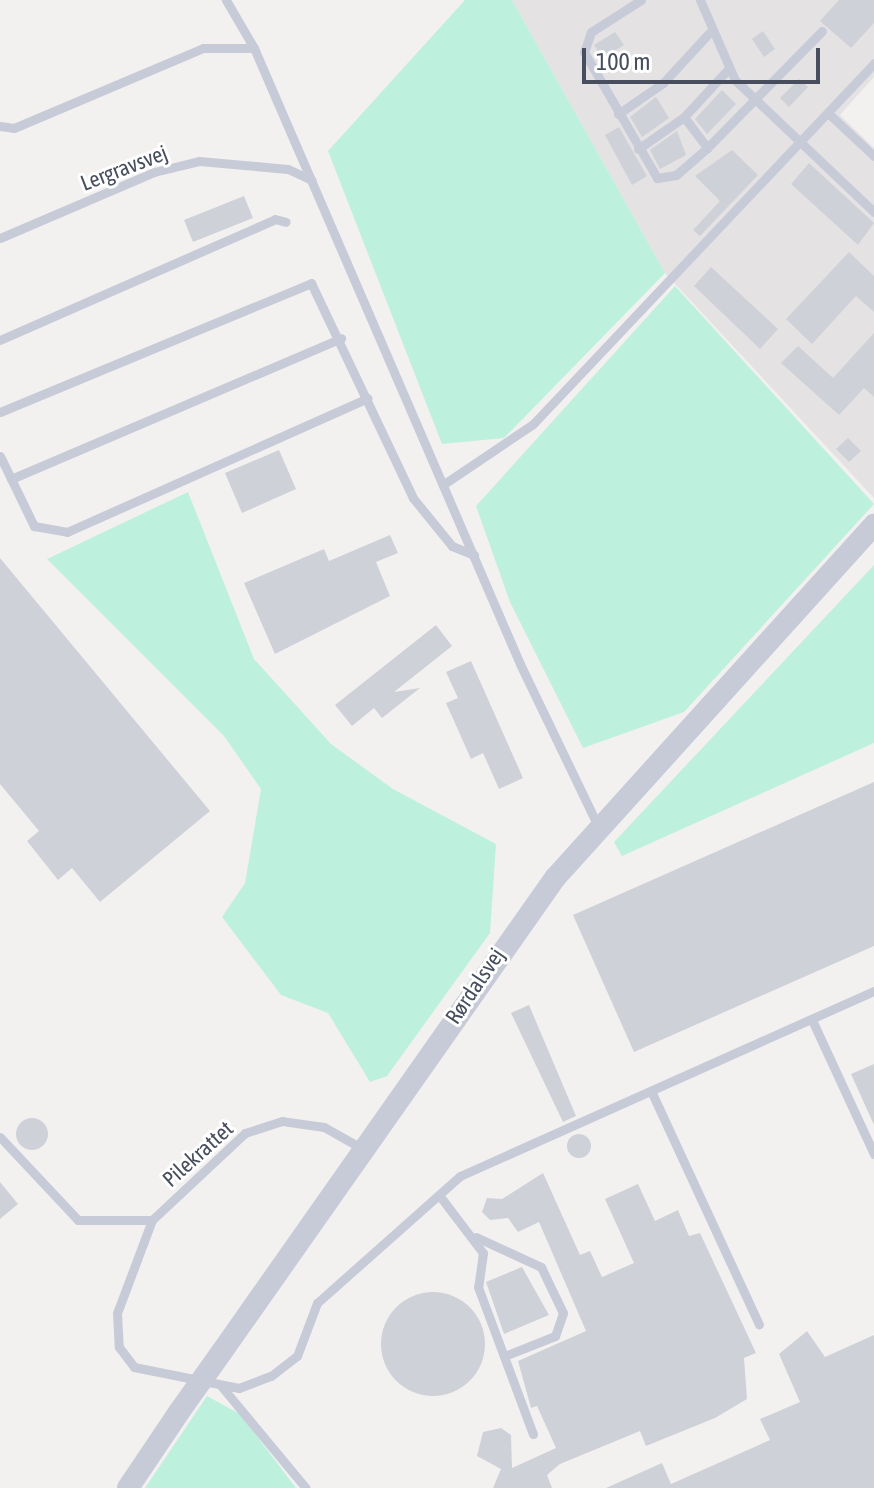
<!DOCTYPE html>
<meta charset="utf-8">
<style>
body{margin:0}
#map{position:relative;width:874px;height:1488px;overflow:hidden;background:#f3f1f0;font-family:"Asap Condensed",sans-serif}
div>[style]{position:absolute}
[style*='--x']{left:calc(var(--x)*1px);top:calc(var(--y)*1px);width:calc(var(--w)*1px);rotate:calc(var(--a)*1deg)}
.education>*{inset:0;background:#e4e2e2}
.green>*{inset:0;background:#bef0de}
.building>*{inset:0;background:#cfd1d8}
.round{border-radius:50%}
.service>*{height:9px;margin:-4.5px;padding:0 4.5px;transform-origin:4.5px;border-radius:4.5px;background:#c7cbd8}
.tertiary>*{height:22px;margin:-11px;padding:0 11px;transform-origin:11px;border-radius:11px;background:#c7cbd8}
.tertiary-bridge>*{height:22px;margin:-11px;padding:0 11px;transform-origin:11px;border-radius:11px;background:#c7cbd8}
span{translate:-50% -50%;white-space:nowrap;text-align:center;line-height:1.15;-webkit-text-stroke:6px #fff;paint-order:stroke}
.street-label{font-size:22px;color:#484e5e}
.scale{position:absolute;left:582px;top:48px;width:238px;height:36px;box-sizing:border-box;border:4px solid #484e5e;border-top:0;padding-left:10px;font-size:24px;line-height:28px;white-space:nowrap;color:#484e5e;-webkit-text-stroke:6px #fff;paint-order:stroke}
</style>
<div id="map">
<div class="education">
<i style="clip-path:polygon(512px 0,874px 0,874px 77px,840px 115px,874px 148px,874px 498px,665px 273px)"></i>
</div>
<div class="green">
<i style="clip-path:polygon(465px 0,512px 0,665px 273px,504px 438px,442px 444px,328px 151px)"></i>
<i style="clip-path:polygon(675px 286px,874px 504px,684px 712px,583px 748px,510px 602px,476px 506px)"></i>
<i style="clip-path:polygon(188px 492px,254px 659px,331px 744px,393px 789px,496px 844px,490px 933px,387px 1076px,370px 1082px,328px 1013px,281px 995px,222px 917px,245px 883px,261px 789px,224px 736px,47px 559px)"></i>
<i style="clip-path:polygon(874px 565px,874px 743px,622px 856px,614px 842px)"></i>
<i style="clip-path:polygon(207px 1396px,240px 1414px,296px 1488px,145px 1488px)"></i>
</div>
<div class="building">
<i style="clip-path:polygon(839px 0,874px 0,874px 23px,851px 48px,820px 21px)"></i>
<i style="clip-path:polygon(763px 31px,775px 49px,764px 57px,752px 39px)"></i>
<i style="clip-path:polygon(615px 32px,624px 45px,603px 58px,594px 45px)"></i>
<i style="clip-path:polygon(799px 79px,808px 87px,789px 107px,780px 98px)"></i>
<i style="clip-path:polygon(722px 90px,736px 104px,707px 134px,695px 119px)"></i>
<i style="clip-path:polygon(656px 97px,669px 118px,642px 137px,630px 117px)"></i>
<i style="clip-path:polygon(619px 127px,647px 176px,632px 185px,605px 135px)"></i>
<i style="clip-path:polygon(677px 131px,686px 155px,660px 169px,650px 150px)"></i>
<i style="clip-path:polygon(732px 150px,758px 175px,700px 236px,693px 230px,720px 201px,695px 176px)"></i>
<i style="clip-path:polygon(809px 163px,874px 223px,858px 245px,791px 184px)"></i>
<i style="clip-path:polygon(244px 196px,253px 218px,193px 242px,184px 220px)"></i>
<i style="clip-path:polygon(849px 252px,874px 276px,874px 312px,856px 296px,812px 344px,786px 319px)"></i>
<i style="clip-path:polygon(711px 267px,778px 329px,760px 349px,694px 286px)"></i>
<i style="clip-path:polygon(874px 333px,874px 397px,864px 388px,839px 415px,781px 363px,798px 346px,833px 378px)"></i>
<i style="clip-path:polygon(848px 438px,861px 451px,849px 462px,836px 449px)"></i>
<i style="clip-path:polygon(279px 450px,296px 489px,242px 513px,225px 473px)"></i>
<i style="clip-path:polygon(390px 535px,398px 553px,376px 562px,390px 596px,275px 654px,244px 583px,324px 549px,329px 561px)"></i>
<i style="clip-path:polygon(0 558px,210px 811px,100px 902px,72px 868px,58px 880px,27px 841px,39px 831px,0 784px)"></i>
<i style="clip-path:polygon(436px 625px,452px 646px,394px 692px,420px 688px,382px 718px,374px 708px,352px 726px,335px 705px)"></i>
<i style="clip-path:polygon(471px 661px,523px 778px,499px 789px,483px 753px,471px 759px,446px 703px,458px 698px,446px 672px)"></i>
<i style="clip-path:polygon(874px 782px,874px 946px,634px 1052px,573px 915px)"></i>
<i style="clip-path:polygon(529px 1005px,576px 1116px,563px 1122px,511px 1013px)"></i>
<i style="clip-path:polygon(874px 1064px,874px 1125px,851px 1074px)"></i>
<i class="round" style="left:16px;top:1118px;width:32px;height:32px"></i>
<i class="round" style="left:567px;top:1134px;width:24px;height:24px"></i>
<i style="clip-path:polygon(543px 1173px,580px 1255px,590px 1251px,602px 1277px,634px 1263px,605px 1199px,638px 1184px,655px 1221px,678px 1210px,689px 1236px,700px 1233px,756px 1353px,744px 1358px,747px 1399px,715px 1418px,646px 1446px,640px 1431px,560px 1464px,547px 1475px,552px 1488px,493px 1488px,501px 1469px,477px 1456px,483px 1432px,501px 1428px,511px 1435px,512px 1468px,556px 1448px,537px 1406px,531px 1408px,518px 1361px,586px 1331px,539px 1222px,518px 1232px,508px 1218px,490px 1220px,482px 1212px,487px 1198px,502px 1199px)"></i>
<i style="clip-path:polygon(0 1182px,18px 1204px,0 1219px)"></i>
<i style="clip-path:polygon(522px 1267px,549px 1315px,504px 1334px,486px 1282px)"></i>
<i class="round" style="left:381px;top:1292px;width:104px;height:104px"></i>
<i style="clip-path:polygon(807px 1331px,825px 1357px,874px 1335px,874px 1488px,606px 1488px,662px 1463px,671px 1484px,770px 1440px,760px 1419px,800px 1402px,779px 1354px)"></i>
</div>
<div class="service">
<i style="--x:641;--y:0;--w:59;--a:147.4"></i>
<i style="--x:591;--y:32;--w:21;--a:109"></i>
<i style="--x:584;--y:52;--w:146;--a:59.9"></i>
<i style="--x:657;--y:178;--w:19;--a:-9"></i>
<i style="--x:676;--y:175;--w:41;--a:-41.1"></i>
<i style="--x:707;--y:148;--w:164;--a:-45.5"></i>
<i style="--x:700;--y:0;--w:87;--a:66.4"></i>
<i style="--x:735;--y:80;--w:192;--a:43.5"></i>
<i style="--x:254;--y:48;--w:671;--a:66.64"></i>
<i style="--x:520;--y:664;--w:180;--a:64.3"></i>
<i style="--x:828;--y:113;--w:63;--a:43.1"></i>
<i style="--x:618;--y:114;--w:55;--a:-34.6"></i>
<i style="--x:663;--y:83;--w:68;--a:-47.4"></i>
<i style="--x:684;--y:117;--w:39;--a:53"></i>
<i style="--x:0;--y:126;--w:14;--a:8"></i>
<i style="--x:14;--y:128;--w:205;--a:-22.9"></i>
<i style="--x:203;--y:48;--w:51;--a:0"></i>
<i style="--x:254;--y:48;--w:56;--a:-120.3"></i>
<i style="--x:638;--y:149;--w:56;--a:-34.8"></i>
<i style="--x:684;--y:117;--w:67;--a:-47.4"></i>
<i style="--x:0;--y:238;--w:168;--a:-23.2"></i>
<i style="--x:154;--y:172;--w:46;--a:-13.7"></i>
<i style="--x:199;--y:161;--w:89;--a:5.1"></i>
<i style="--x:288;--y:169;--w:26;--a:25"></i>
<i style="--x:0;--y:340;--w:300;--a:-23.7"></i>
<i style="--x:275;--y:219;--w:11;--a:15"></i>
<i style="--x:0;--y:412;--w:337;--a:-22.5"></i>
<i style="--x:311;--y:283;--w:238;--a:64.6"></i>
<i style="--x:413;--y:498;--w:62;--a:50.9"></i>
<i style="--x:452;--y:546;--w:24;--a:22"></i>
<i style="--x:0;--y:456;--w:78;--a:64.1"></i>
<i style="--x:34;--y:526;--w:34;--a:10"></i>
<i style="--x:67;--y:532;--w:329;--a:-24"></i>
<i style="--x:11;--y:479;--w:359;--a:-23.1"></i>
<i style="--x:444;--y:484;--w:107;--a:-34"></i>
<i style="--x:533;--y:424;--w:497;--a:-46.6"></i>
<i style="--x:812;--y:1020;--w:148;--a:65.2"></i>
<i style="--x:652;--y:1093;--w:255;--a:65.2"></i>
<i style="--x:0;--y:1137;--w:114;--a:46.8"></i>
<i style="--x:78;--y:1220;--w:74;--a:0"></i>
<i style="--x:363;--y:1149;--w:45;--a:-150.6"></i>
<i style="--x:324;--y:1127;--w:42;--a:-171.9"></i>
<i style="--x:282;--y:1121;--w:39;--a:162"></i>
<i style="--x:245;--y:1133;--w:127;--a:136.9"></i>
<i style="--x:152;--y:1220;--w:99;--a:110.6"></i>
<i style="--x:117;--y:1313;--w:34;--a:87"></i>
<i style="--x:119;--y:1347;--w:25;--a:53"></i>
<i style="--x:134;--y:1367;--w:107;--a:11.3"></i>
<i style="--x:239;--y:1388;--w:34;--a:-21"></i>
<i style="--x:271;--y:1376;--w:33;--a:-38"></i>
<i style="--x:297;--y:1356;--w:57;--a:-69.3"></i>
<i style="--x:317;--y:1303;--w:191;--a:-41.6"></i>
<i style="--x:460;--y:1176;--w:453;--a:-24.1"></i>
<i style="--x:439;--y:1195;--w:73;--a:52.8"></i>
<i style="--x:483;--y:1253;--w:34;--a:98"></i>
<i style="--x:478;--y:1287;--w:157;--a:69.5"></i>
<i style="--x:476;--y:1237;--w:72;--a:24.8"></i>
<i style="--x:541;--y:1267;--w:51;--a:64.4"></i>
<i style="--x:563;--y:1313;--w:24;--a:109"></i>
<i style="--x:555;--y:1336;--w:52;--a:158.4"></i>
<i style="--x:222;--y:1387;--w:131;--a:50.3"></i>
</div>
<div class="tertiary">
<i style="--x:221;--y:1353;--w:581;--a:-54.89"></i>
<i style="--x:555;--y:878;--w:476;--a:-47.9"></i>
<i style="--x:128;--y:1488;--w:92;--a:-56.1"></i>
</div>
<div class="tertiary-bridge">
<i style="--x:179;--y:1412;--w:72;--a:-54.6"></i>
</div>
<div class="street-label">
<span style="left:124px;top:168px;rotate:-21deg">Lergravsvej</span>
<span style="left:475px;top:986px;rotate:-56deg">Rørdalsvej</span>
<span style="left:198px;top:1154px;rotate:-42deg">Pilekrattet</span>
</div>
<div class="scale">100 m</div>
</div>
